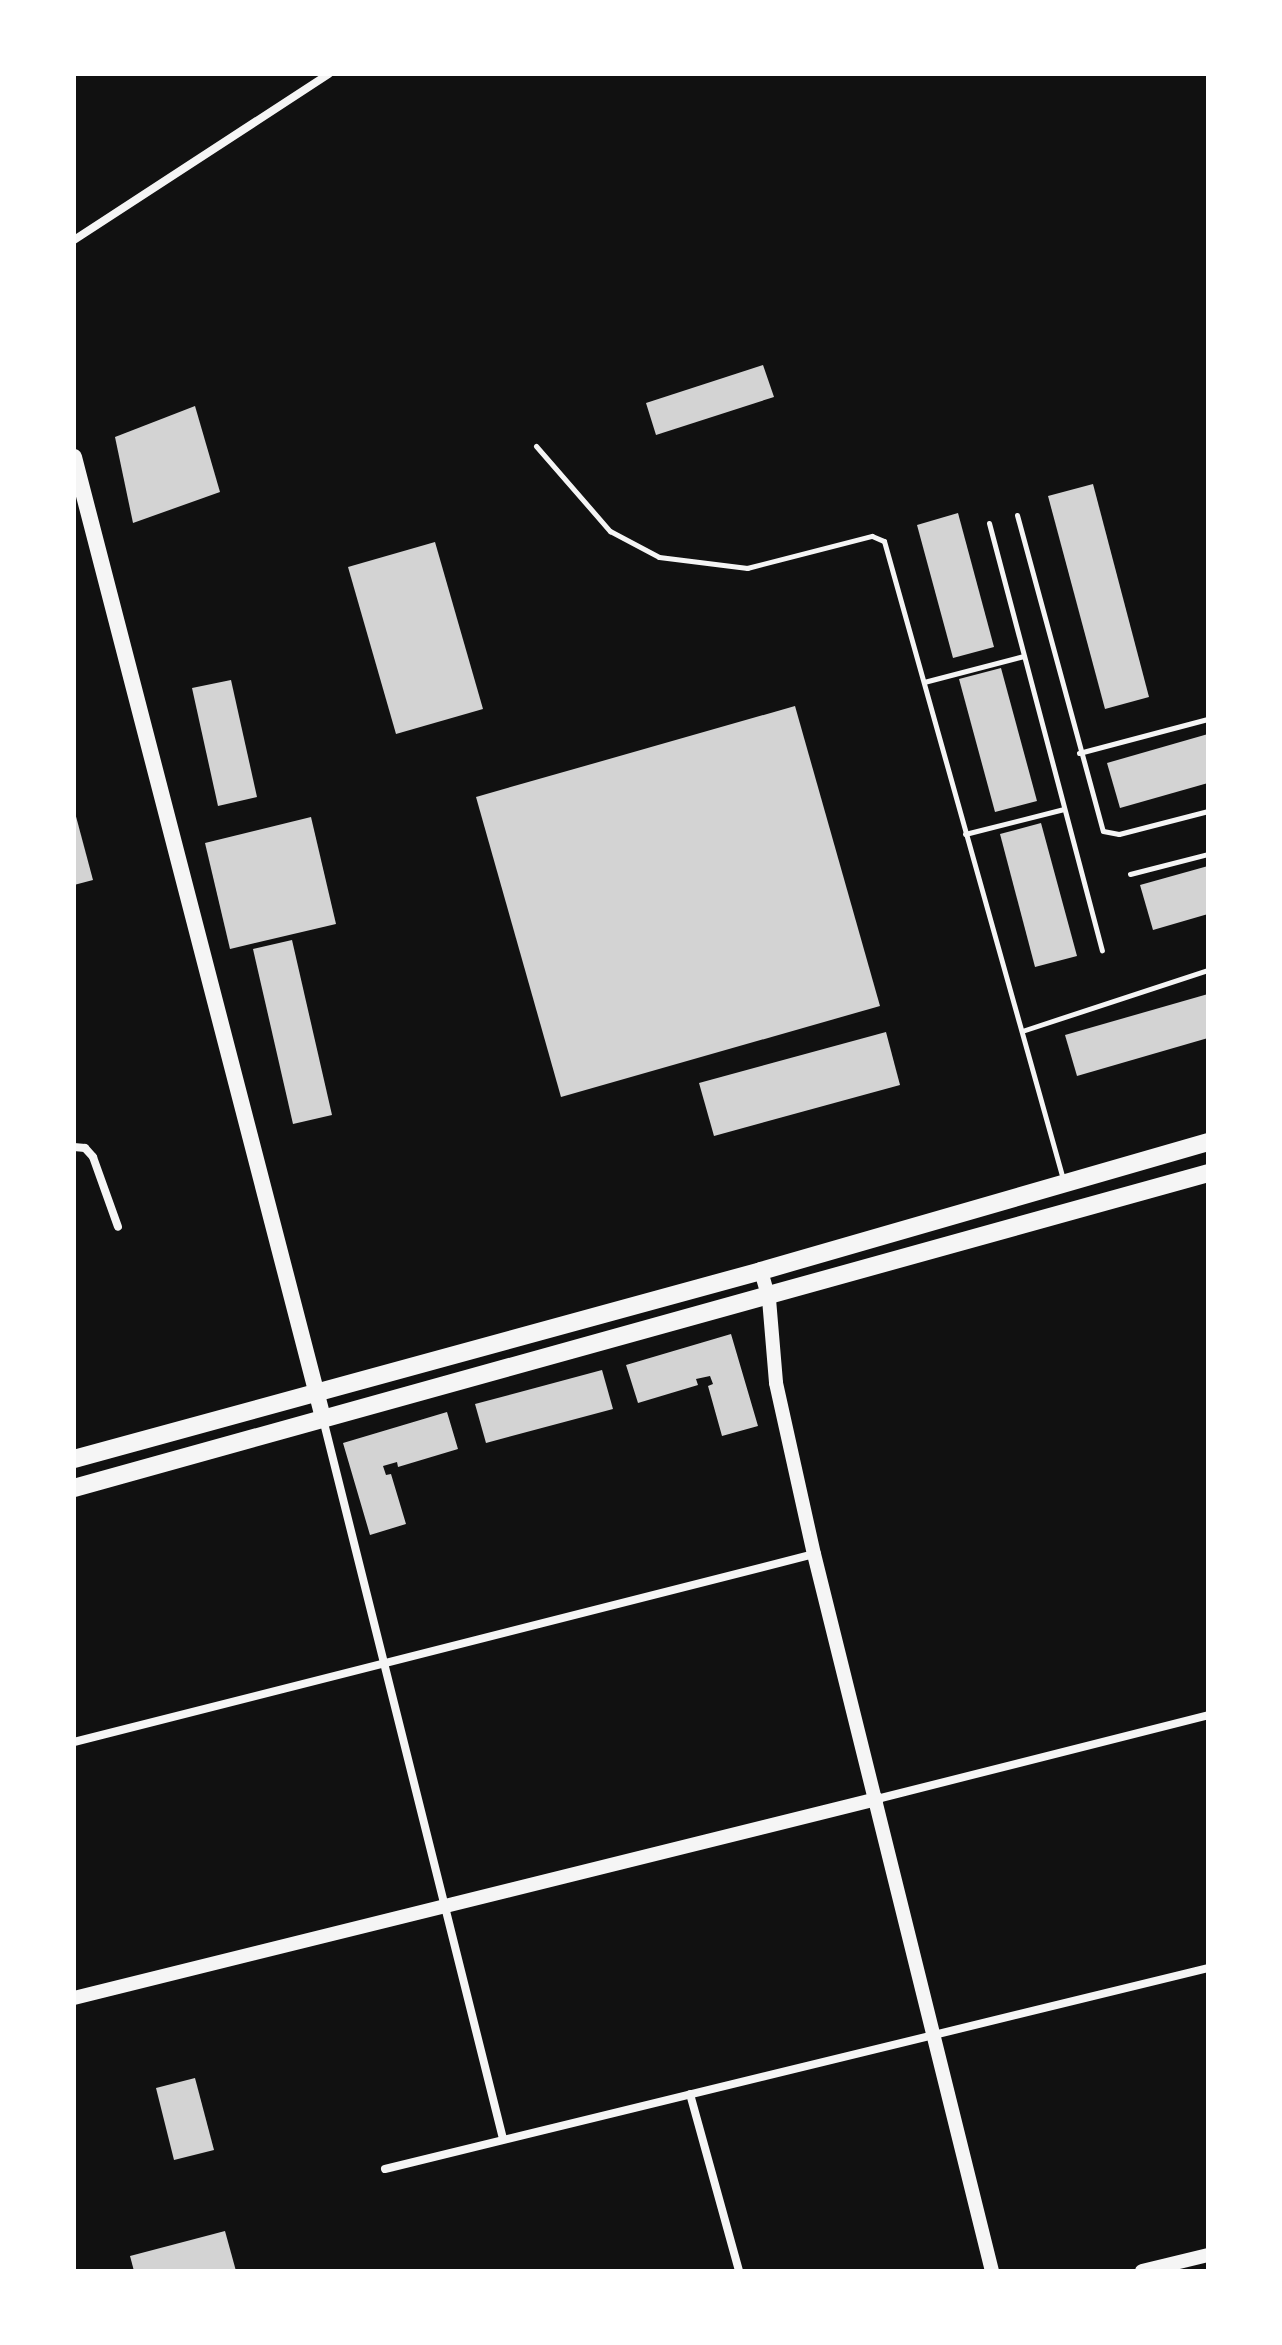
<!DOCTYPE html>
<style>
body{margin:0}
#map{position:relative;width:1282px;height:2345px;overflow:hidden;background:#111;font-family:"DejaVu Sans",sans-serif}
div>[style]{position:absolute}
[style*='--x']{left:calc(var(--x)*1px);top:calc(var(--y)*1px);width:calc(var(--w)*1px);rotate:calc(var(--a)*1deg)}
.building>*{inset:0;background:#d3d3d3}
.service>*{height:5px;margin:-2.5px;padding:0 2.5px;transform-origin:2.5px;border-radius:2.5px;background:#f5f5f5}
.minor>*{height:8px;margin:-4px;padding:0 4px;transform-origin:4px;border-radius:4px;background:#f5f5f5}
.tertiary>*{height:14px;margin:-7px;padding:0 7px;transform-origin:7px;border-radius:7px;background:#f5f5f5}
.secondary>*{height:16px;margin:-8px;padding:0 8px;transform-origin:8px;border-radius:8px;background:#f5f5f5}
.trunk>*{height:18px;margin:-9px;padding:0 9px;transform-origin:9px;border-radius:9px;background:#f5f5f5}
span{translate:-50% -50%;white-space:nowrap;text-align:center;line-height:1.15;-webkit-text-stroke:8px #fff;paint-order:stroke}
.frame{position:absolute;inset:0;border:76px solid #fff;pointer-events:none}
</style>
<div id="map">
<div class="building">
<i style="clip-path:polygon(763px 365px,774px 397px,656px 435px,646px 403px)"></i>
<i style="clip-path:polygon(195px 406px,220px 492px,133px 523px,115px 437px)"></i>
<i style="clip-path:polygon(1093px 484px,1149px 697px,1105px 709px,1048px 496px)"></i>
<i style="clip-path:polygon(958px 513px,994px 647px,953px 658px,917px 525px)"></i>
<i style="clip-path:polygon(435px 542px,483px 709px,396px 734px,348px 567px)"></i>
<i style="clip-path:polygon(1001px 668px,1037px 801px,995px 812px,959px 679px)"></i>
<i style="clip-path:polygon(231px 680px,257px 797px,218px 806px,192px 688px)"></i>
<i style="clip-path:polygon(795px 706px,880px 1006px,561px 1097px,476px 797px)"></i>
<i style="clip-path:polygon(1208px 734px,1208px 783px,1120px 808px,1107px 763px)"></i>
<i style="clip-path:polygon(74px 809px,93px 880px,74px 885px)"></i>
<i style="clip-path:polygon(311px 817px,336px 924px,230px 949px,205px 843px)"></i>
<i style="clip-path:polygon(1041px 823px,1077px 956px,1035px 967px,1000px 834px)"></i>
<i style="clip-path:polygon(1208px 866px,1208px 914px,1153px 930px,1140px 885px)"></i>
<i style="clip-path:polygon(292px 940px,332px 1115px,293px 1124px,253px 949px)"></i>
<i style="clip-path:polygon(1208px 994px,1208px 1038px,1077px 1076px,1065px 1035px)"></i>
<i style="clip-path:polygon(886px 1032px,900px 1085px,714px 1136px,699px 1083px)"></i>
<i style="clip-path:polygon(731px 1334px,758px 1426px,722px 1436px,708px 1386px,713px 1384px,710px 1376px,696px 1379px,698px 1385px,638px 1403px,626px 1365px)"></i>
<i style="clip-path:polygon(602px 1370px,613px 1409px,486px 1443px,475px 1404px)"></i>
<i style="clip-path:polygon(447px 1412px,458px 1449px,398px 1467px,397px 1462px,383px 1466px,386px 1475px,391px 1474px,406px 1524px,370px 1535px,343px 1443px)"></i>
<i style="clip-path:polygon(195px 2078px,214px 2150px,174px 2160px,156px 2088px)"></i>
<i style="clip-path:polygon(225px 2231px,236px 2271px,134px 2271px,130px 2256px)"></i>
</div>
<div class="service">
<i style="--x:536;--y:446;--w:113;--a:49"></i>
<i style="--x:610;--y:531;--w:55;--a:28"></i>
<i style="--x:659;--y:557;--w:89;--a:7.1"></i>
<i style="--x:747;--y:568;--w:129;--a:-14.4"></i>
<i style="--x:872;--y:536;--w:13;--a:23"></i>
<i style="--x:884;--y:541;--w:663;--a:74.33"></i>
<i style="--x:1017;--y:515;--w:327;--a:74.8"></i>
<i style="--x:1103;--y:831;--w:16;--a:11"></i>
<i style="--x:1119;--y:834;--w:92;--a:-14.5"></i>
<i style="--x:989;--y:523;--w:442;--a:75.2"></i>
<i style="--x:924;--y:682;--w:103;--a:-14.6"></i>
<i style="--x:1079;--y:753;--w:133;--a:-14.8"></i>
<i style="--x:965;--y:834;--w:102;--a:-14.2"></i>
<i style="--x:1130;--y:874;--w:81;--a:-14.4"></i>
<i style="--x:1022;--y:1031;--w:196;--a:-18.2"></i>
</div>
<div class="minor">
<i style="--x:74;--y:240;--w:304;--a:-33.1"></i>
<i style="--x:74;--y:1147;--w:11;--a:5"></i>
<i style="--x:85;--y:1148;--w:12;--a:48"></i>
<i style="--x:93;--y:1157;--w:74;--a:70.3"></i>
<i style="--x:323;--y:1419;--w:742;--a:75.96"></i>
<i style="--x:74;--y:1742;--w:764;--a:-14.25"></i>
<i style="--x:877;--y:1799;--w:341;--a:-14.2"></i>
<i style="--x:690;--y:2094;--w:184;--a:74.5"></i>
<i style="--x:385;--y:2169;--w:847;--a:-13.72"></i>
</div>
<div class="tertiary">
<i style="--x:761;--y:1271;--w:29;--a:74"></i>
<i style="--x:769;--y:1299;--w:84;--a:85.2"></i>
<i style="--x:776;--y:1383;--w:175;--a:77.5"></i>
<i style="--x:814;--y:1554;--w:739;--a:76.06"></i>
<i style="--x:74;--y:1998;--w:827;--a:-13.92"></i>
<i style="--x:1142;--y:2271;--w:68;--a:-13.6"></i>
</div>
<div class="secondary">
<i style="--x:74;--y:457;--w:993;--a:75.47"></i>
</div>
<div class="trunk">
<i style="--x:74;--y:1459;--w:712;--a:-15.3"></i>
<i style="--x:761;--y:1271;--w:465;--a:-16.1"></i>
<i style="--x:74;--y:1488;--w:1177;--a:-15.52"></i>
</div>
<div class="frame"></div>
</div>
